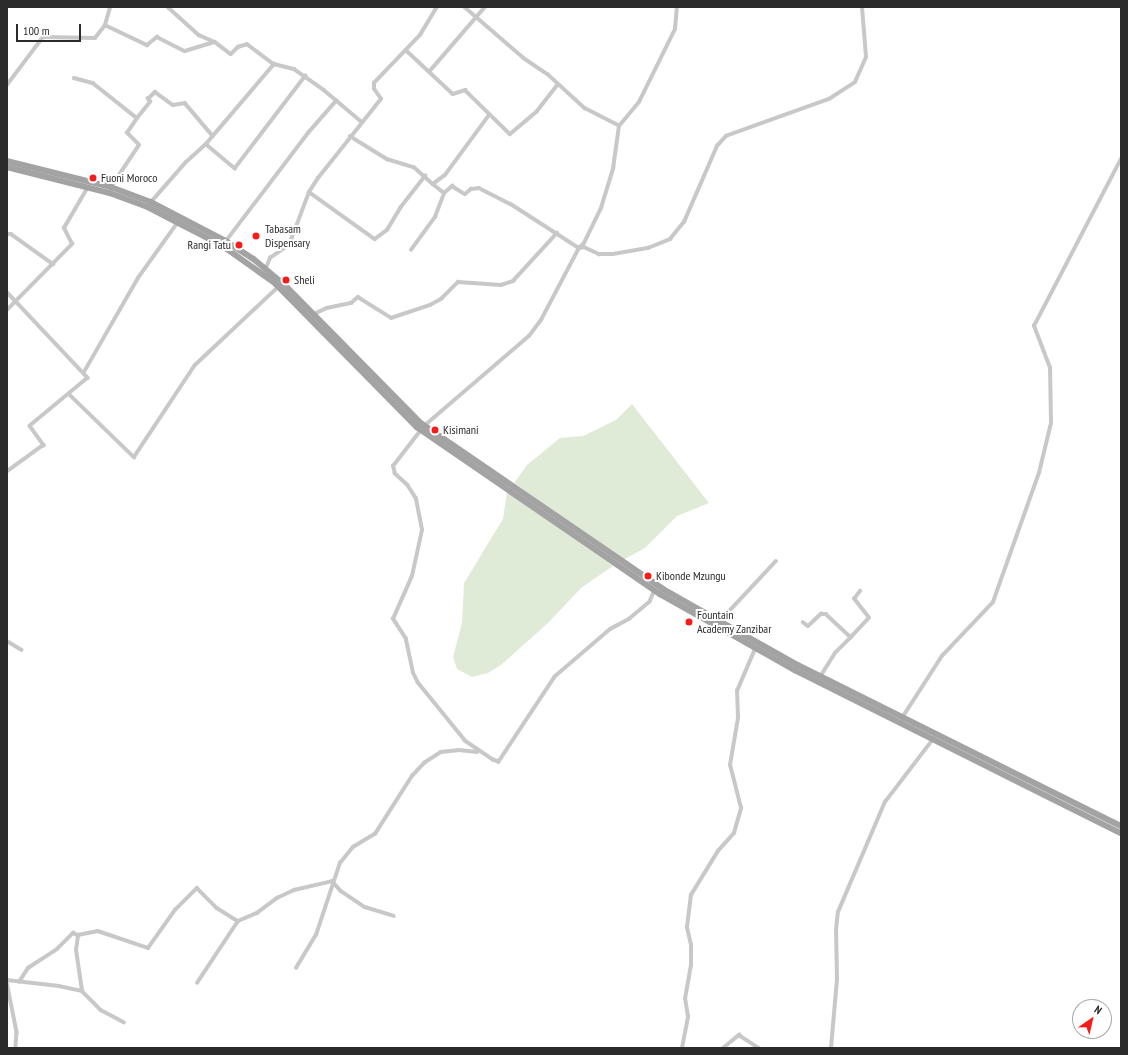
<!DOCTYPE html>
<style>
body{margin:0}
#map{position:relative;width:1128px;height:1055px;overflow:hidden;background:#fff;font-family:"PT Sans Narrow",sans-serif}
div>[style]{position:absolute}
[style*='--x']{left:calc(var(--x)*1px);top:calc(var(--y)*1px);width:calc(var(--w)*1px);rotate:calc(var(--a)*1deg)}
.green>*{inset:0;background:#e0ebd7}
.street>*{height:3.5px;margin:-1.75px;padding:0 1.75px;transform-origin:1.75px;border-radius:1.75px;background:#c8c8c8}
.primary>*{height:5.5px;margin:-2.75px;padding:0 2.75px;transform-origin:2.75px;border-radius:2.75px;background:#a3a3a3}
.dots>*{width:11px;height:11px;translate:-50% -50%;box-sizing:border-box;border:2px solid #fff;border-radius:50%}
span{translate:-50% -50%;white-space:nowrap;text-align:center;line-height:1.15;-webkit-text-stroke:4px #fff;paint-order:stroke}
.poi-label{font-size:12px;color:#2b2b2b}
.left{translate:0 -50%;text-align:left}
.right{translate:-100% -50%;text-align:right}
.frame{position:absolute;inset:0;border:8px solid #2b2b2b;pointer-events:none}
.north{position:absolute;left:1072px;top:999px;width:40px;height:40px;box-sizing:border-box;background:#fff;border:1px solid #aaa;border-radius:50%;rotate:34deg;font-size:11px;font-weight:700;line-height:16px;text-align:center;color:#2b2b2b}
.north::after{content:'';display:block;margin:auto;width:14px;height:18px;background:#f61c1a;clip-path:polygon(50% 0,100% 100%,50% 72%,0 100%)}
.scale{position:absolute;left:16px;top:24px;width:65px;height:18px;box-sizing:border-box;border:2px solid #2b2b2b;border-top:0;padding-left:5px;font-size:12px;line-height:14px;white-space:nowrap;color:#2b2b2b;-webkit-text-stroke:3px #fff;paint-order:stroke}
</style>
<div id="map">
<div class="green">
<i style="clip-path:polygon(632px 404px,709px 503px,677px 516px,645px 548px,623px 560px,514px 483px,527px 465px,560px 438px,583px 436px,616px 420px)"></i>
<i style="clip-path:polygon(507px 492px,613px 566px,581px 588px,548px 623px,501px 665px,488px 673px,472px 677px,457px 669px,453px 657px,462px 623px,464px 583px,503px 519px)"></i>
</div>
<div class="street">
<i style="--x:168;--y:7;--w:42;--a:42.1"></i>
<i style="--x:199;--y:35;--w:17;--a:24"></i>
<i style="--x:105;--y:25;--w:47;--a:25.5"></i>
<i style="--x:147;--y:45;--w:13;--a:-39"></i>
<i style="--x:157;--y:37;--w:31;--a:27"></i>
<i style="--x:185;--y:51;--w:31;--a:-17"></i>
<i style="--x:215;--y:42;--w:20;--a:37"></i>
<i style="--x:231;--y:54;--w:10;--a:-45"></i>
<i style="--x:238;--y:47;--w:9;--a:-18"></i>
<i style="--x:247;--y:44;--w:34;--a:37"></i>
<i style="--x:406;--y:50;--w:64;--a:43.1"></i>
<i style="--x:453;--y:94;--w:13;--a:-18"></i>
<i style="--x:465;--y:90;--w:63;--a:44.4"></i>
<i style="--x:510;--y:134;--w:35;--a:-40"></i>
<i style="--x:537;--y:111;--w:33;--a:-52"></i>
<i style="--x:429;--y:72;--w:86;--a:-49.3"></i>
<i style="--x:74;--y:78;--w:20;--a:15"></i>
<i style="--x:93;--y:83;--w:56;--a:38.5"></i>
<i style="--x:137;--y:118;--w:21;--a:-51"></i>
<i style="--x:150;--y:102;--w:4;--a:-124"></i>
<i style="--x:148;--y:99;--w:10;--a:-45"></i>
<i style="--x:155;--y:92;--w:22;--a:36"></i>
<i style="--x:173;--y:105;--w:12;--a:-9"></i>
<i style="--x:185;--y:103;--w:43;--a:49.7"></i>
<i style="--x:7;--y:85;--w:60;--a:-53.1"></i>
<i style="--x:43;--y:37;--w:52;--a:1.1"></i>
<i style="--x:95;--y:38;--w:16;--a:-52"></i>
<i style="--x:105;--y:25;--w:19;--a:-74"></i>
<i style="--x:619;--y:126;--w:31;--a:-50"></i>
<i style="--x:639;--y:102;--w:81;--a:-63.7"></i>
<i style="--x:675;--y:29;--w:22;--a:-85"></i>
<i style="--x:350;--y:136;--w:44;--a:31.9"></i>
<i style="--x:387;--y:159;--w:28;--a:17"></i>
<i style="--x:414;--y:167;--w:25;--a:42"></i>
<i style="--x:433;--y:184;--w:15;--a:-37"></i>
<i style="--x:445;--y:175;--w:74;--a:-53.7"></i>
<i style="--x:206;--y:144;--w:38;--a:40"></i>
<i style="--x:235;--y:168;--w:116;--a:-52.7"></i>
<i style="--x:433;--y:184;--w:14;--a:39"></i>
<i style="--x:444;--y:193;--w:11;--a:-41"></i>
<i style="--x:452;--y:186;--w:15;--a:32"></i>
<i style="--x:465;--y:194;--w:8;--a:-40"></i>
<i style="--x:471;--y:189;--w:8;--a:-7"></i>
<i style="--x:479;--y:188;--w:36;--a:27"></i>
<i style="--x:511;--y:204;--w:81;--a:32.9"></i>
<i style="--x:579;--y:248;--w:7;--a:-45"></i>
<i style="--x:584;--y:243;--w:39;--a:-64"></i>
<i style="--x:601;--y:208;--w:41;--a:-72.9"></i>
<i style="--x:613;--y:169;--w:43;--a:-82.1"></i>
<i style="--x:619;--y:126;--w:38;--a:-153"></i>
<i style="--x:585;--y:109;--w:50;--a:-137.4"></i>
<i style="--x:548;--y:75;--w:30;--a:-146"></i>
<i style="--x:523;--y:58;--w:78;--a:-139.2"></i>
<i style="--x:111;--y:187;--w:50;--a:-56.3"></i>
<i style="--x:139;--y:145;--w:17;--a:-135"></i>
<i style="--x:127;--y:133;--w:18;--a:-56"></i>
<i style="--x:309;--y:192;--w:81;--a:35.5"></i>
<i style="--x:375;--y:239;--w:15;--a:-37"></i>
<i style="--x:387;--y:230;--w:26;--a:-59"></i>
<i style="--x:400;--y:208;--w:41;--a:-52"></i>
<i style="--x:151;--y:202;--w:53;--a:-48.8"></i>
<i style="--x:186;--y:162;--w:27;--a:-42"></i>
<i style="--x:206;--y:144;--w:105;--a:-49.6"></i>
<i style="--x:274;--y:64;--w:21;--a:14"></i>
<i style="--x:294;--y:69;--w:37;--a:35"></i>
<i style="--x:324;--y:90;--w:50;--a:40.1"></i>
<i style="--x:7;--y:234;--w:4;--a:0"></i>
<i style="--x:11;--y:234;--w:52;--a:35.5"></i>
<i style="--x:226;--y:241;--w:136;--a:-52.8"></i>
<i style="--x:308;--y:133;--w:43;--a:-48.8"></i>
<i style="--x:411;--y:250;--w:41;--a:-54"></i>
<i style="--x:435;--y:217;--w:26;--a:-69"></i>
<i style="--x:266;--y:268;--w:11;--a:-68"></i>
<i style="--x:270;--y:258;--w:19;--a:-35"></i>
<i style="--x:286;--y:247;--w:9;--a:-54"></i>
<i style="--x:291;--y:240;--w:51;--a:-69.4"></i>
<i style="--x:309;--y:192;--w:17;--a:-57"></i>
<i style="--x:318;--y:178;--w:101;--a:-51.4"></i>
<i style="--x:381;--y:99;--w:12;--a:-125"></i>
<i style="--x:374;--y:89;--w:6;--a:-90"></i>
<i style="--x:374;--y:83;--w:66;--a:-46.2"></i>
<i style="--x:420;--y:35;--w:33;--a:-59"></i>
<i style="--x:7;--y:292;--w:118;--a:46.7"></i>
<i style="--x:88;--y:378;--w:75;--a:140.4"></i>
<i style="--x:30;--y:426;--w:24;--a:54"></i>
<i style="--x:44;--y:445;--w:46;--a:143.9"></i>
<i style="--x:7;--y:310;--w:93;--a:-45.4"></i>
<i style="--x:72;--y:244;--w:18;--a:-117"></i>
<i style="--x:64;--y:228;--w:48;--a:-59.7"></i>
<i style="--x:314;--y:314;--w:14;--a:-25"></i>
<i style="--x:327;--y:308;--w:25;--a:-12"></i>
<i style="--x:351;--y:303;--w:9;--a:-41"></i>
<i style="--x:358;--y:297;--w:39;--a:32"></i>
<i style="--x:391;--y:318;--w:41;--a:-18.4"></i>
<i style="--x:430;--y:305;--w:13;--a:-29"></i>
<i style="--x:441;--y:299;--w:24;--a:-45"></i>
<i style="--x:458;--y:282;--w:43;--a:4"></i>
<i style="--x:501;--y:285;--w:13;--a:-18"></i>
<i style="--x:513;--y:281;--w:65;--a:-47.5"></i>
<i style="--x:84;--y:372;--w:108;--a:-60.1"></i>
<i style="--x:138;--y:278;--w:69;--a:-54.5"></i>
<i style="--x:69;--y:394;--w:91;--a:44.1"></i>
<i style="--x:134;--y:457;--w:110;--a:-56.5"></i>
<i style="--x:195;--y:365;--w:115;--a:-43.2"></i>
<i style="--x:655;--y:590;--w:13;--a:113"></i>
<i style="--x:650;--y:602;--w:26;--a:140"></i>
<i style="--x:630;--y:619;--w:21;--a:152"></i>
<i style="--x:611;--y:629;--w:74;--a:139.4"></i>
<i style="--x:555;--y:677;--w:102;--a:123.4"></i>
<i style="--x:499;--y:762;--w:6;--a:-162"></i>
<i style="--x:493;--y:760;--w:34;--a:-146"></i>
<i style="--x:465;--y:741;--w:75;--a:-129"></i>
<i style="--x:418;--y:683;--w:11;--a:-117"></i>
<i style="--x:413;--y:673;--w:35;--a:-102"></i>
<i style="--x:406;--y:639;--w:24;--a:-123"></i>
<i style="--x:393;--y:619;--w:47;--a:-66.2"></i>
<i style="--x:412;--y:576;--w:47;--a:-77.7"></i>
<i style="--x:422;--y:530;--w:32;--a:-101"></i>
<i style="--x:416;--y:499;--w:15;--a:-122"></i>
<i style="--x:408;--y:486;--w:18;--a:-137"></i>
<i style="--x:395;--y:474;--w:8;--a:-104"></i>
<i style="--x:393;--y:466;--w:51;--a:-52.2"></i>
<i style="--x:424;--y:426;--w:138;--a:-40.6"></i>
<i style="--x:529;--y:336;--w:20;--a:-53"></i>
<i style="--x:541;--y:320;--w:81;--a:-62.2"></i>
<i style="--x:579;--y:248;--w:5;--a:-11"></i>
<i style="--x:584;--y:247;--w:17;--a:25"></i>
<i style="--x:599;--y:254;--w:14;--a:0"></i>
<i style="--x:613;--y:254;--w:36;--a:-10"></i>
<i style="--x:648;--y:248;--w:24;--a:-22"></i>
<i style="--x:670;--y:239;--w:22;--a:-51"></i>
<i style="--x:684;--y:222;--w:83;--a:-66.5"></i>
<i style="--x:717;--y:146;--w:13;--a:-48"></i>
<i style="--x:726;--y:136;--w:109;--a:-19.8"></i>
<i style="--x:829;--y:99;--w:31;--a:-33"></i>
<i style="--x:855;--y:82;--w:27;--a:-66"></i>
<i style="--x:866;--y:57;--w:50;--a:-94.6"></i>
<i style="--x:719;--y:622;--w:83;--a:-46.9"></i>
<i style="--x:803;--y:622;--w:6;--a:39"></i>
<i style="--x:808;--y:626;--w:18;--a:-43"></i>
<i style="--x:821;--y:614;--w:5;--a:0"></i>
<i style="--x:826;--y:614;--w:34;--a:43"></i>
<i style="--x:851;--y:637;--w:26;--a:-47"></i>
<i style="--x:869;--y:618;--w:24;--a:-128"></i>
<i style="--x:854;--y:599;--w:10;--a:-53"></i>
<i style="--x:7;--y:641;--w:17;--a:31"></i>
<i style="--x:820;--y:677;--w:28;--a:-58"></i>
<i style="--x:835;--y:653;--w:23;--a:-45"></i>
<i style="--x:902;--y:718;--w:74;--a:-57.2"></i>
<i style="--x:942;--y:656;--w:74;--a:-46.6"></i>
<i style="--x:993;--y:602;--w:137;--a:-70.4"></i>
<i style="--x:1039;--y:473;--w:51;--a:-76.5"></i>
<i style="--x:1051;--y:423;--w:55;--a:-91"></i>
<i style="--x:1050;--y:368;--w:45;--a:-110.9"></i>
<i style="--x:1034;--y:326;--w:188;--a:-62.5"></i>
<i style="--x:296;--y:968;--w:39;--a:-59"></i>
<i style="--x:316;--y:935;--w:76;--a:-71.6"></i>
<i style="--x:340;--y:863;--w:21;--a:-51"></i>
<i style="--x:353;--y:847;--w:26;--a:-31"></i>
<i style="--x:375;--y:834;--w:69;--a:-57.5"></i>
<i style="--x:412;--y:776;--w:18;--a:-47"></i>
<i style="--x:424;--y:763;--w:20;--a:-33"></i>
<i style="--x:441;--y:752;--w:18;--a:-6"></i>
<i style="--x:459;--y:750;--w:18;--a:6"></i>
<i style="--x:7;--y:980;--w:52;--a:6.6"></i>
<i style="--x:59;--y:986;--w:24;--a:12"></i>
<i style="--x:82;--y:991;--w:27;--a:45"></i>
<i style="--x:101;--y:1010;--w:26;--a:28"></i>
<i style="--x:7;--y:982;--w:51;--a:78.7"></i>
<i style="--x:17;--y:1032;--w:16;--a:94"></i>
<i style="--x:19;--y:982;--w:17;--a:-57"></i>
<i style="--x:28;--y:968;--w:35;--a:-33"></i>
<i style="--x:57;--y:949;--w:23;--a:-45"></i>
<i style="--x:73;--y:933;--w:5;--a:22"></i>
<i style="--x:197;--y:983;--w:74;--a:-56.5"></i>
<i style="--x:82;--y:991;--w:41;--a:-98.3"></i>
<i style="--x:76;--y:950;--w:15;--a:-82"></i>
<i style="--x:78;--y:935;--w:20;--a:-11"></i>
<i style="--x:98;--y:931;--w:53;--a:18.8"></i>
<i style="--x:148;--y:948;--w:47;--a:-54.6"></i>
<i style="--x:175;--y:910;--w:31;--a:-45"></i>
<i style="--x:197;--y:888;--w:28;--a:45"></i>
<i style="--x:217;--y:908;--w:25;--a:32"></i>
<i style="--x:238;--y:921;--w:21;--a:-23"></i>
<i style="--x:257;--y:913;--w:25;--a:-37"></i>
<i style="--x:277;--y:898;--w:19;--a:-25"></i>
<i style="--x:294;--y:890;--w:39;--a:-13"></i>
<i style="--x:332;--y:881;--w:13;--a:48"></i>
<i style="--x:341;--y:891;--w:29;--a:34"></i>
<i style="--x:365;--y:907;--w:30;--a:17"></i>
<i style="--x:682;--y:1048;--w:32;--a:-79"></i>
<i style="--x:688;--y:1017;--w:18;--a:-99"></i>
<i style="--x:685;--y:999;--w:34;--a:-80"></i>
<i style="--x:691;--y:966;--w:21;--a:-90"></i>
<i style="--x:691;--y:945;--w:18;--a:-103"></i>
<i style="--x:687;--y:927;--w:32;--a:-83"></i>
<i style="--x:691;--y:895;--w:52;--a:-58.5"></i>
<i style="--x:718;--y:851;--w:24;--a:-48"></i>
<i style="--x:734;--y:833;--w:26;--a:-74"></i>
<i style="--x:741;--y:808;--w:44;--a:-104.3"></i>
<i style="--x:730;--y:765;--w:48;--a:-80.3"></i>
<i style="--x:738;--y:718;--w:27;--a:-92"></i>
<i style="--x:737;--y:691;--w:46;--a:-66.8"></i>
<i style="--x:723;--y:1048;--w:21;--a:-39"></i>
<i style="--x:739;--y:1035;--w:24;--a:33"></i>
<i style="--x:831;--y:1048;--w:68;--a:-85"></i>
<i style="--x:837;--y:980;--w:50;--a:-91.1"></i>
<i style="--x:836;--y:930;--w:18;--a:-84"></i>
<i style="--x:838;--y:912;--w:120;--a:-66.9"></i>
<i style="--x:885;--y:802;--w:81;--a:-52.6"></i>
</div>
<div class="primary">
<i style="--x:7;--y:161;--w:107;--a:14"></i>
<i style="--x:111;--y:187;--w:43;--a:20.6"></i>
<i style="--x:151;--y:202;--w:85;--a:27.5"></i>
<i style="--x:226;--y:241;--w:33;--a:33"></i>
<i style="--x:254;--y:259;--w:38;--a:40"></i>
<i style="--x:283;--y:283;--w:197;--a:45.4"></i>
<i style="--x:421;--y:423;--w:293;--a:34.4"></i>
<i style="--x:663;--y:589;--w:155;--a:29.4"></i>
<i style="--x:798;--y:665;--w:361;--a:26.5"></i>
<i style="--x:7;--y:167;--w:106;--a:14.2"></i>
<i style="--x:110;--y:193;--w:40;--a:20.2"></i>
<i style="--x:148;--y:207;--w:85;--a:27.5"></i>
<i style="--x:223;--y:246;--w:64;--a:35.4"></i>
<i style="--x:275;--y:283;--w:202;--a:45.4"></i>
<i style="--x:417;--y:427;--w:295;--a:34.5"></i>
<i style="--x:660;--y:594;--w:155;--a:29.4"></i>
<i style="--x:795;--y:670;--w:364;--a:26.6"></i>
</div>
<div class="dots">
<i style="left:93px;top:178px;background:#f61c1a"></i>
<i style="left:256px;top:236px;background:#f61c1a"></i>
<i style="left:239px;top:245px;background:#f61c1a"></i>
<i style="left:286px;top:280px;background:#f61c1a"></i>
<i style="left:435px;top:430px;background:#f61c1a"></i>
<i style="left:648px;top:576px;background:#f61c1a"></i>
<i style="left:689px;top:622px;background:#f61c1a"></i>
</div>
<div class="poi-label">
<span class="left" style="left:101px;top:178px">Fuoni Moroco</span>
<span class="left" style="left:265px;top:236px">Tabasam<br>Dispensary</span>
<span class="right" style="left:231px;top:245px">Rangi Tatu</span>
<span class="left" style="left:294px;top:280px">Sheli</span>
<span class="left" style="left:443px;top:430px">Kisimani</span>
<span class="left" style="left:656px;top:576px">Kibonde Mzungu</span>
<span class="left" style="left:697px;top:622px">Fountain<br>Academy Zanzibar</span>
</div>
<div class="frame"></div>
<div class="north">N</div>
<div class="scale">100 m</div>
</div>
